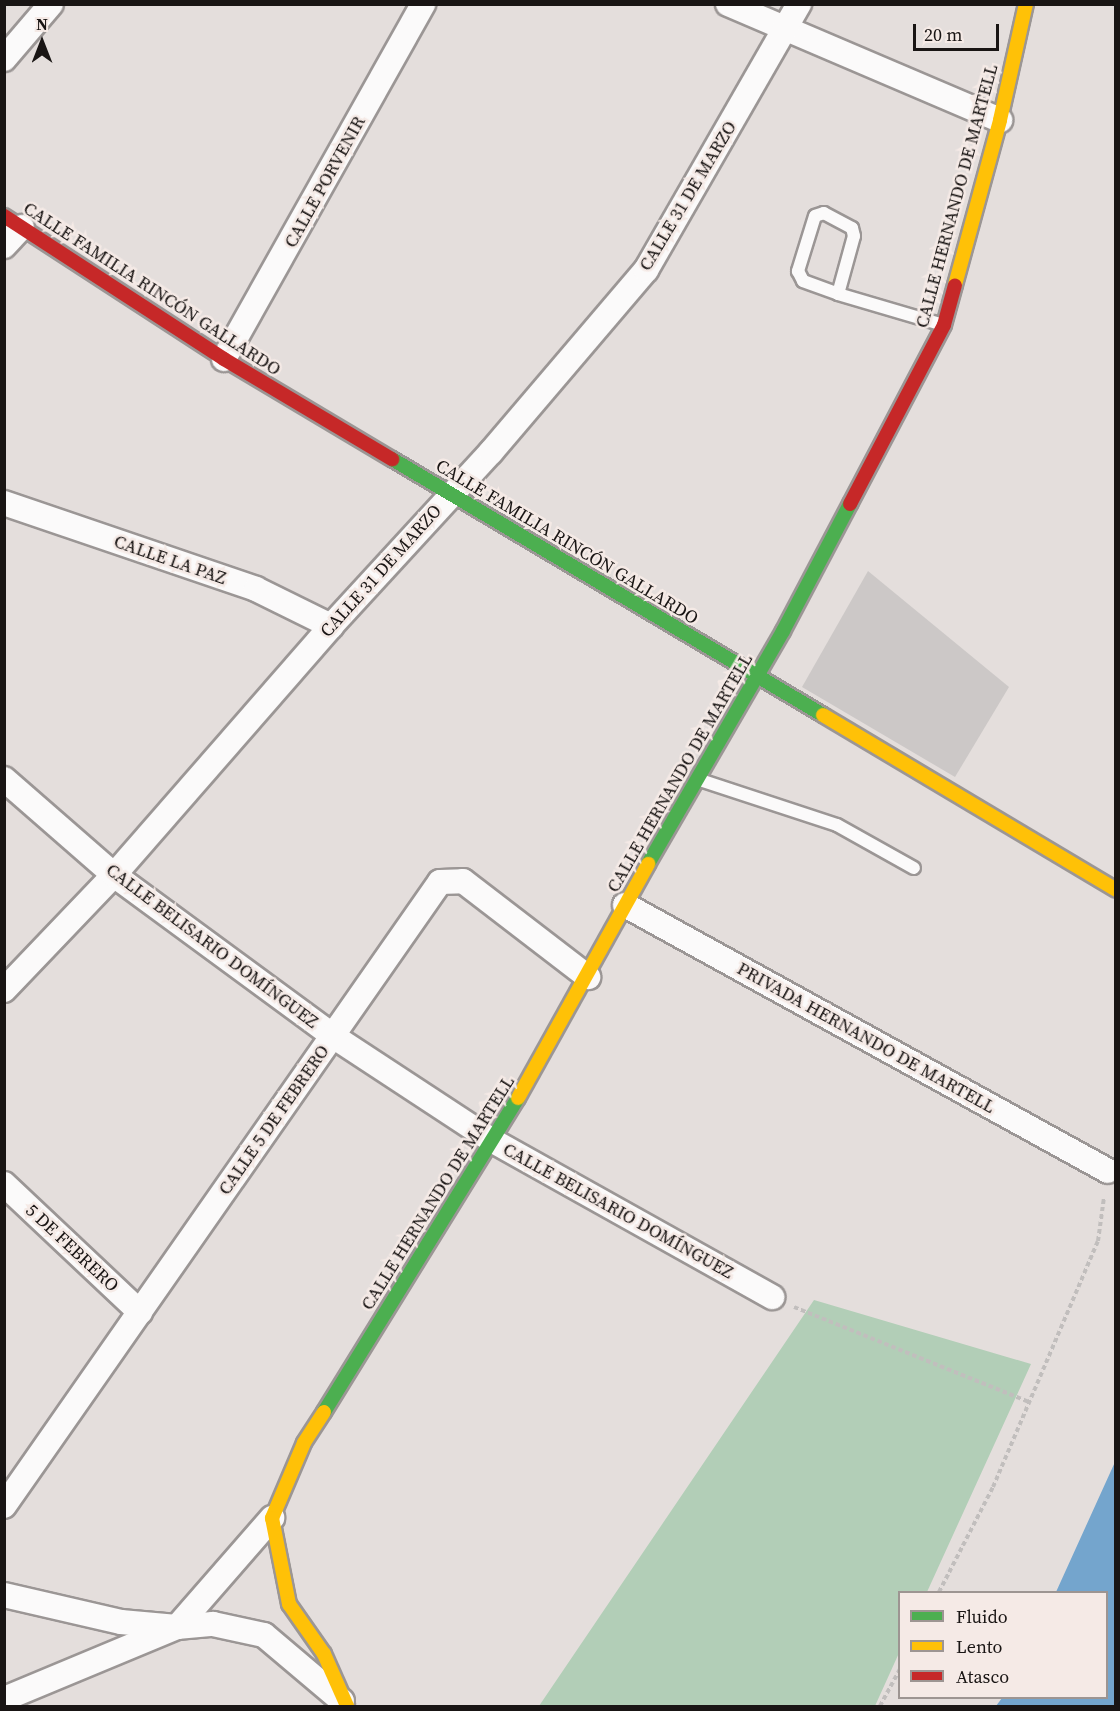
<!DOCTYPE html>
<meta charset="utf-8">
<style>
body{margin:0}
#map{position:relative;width:1120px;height:1711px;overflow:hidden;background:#e4dedc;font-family:"Source Serif 4",serif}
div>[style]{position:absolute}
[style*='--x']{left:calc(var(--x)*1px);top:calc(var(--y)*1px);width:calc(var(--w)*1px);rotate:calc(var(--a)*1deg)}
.green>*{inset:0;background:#b2ceb7}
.water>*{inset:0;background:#74a5cd}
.building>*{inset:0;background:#ccc8c7}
.path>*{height:4px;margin-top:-2px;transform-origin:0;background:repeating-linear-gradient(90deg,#c1bebd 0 4.5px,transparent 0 7.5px)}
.roads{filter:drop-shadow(2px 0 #9b9695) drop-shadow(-2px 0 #9b9695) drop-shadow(0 2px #9b9695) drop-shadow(0 -2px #9b9695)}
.lane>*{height:12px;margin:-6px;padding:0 6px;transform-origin:6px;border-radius:6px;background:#fbfafa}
.street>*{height:24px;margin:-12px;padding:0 12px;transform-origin:12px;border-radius:12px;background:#fbfafa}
.fast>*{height:14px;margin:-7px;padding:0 7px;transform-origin:7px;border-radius:7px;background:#4caf50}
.slow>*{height:14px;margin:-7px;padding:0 7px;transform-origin:7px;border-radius:7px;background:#ffc107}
.jam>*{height:14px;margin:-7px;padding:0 7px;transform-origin:7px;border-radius:7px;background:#c62828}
span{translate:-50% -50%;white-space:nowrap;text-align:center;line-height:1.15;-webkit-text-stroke:5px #f5eae6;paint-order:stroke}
.street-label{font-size:18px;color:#191514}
.frame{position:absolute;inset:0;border:6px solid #191514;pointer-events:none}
.legend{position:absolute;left:898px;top:1591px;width:210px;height:108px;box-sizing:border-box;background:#f5eae6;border:2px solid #9d9592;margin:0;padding:8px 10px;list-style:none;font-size:18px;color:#191514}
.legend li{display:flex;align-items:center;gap:12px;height:30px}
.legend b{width:30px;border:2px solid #9d9592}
.north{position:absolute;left:12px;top:12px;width:60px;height:60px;-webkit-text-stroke:4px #f5eae6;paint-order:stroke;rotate:0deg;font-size:16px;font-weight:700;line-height:24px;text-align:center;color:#191514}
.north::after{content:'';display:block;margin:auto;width:21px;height:27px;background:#191514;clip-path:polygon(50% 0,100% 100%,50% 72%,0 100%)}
.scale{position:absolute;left:913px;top:24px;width:86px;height:27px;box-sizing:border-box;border:3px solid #191514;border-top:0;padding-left:8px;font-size:18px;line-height:21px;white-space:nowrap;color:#191514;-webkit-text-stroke:4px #f5eae6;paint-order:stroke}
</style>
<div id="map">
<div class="green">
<i style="clip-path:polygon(814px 1300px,1031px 1364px,927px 1592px,900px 1592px,899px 1653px,875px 1706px,539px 1706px)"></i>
</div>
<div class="water">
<i style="clip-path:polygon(1115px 1462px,1115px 1706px,996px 1706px,1002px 1698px,1106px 1698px,1106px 1592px,1056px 1592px)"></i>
</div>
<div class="building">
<i style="clip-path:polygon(868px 571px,1009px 687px,955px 777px,802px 687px)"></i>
</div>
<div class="path">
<i style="--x:794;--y:1307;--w:253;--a:22"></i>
<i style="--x:939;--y:1592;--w:118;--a:-62.8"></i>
<i style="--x:993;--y:1487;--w:267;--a:-66.9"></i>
<i style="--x:1098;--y:1241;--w:44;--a:-82.2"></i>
<i style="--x:880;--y:1706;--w:42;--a:-61.6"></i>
</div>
<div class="roads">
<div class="lane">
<i style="--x:838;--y:294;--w:60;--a:-74.6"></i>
<i style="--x:854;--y:236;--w:8;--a:-104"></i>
<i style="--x:852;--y:228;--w:32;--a:-152"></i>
<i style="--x:824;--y:213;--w:9;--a:162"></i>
<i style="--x:815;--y:216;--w:58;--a:107.2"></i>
<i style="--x:798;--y:271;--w:11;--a:63"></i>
<i style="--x:803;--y:281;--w:37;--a:20"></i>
<i style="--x:838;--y:294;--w:109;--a:16.4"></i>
<i style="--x:697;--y:779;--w:147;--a:18.2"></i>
<i style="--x:837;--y:825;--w:88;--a:29.2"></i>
</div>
<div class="street">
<i style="--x:728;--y:4;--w:296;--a:23.1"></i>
<i style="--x:4;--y:59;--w:72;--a:-49.5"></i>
<i style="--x:4;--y:246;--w:26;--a:-47"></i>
<i style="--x:224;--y:359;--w:407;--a:-60.7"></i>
<i style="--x:4;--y:503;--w:266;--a:18.8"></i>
<i style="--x:256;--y:589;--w:84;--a:26.3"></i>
<i style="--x:4;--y:779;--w:146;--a:41.1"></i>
<i style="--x:114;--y:875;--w:272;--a:36.3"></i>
<i style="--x:333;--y:1036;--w:191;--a:33.3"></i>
<i style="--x:493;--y:1141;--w:320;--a:29.2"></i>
<i style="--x:625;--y:905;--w:551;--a:28.84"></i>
<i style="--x:4;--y:990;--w:159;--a:-46.3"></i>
<i style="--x:114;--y:875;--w:330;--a:-48.9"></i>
<i style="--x:331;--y:626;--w:236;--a:-47.4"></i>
<i style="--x:491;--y:452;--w:239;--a:-49.6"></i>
<i style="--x:646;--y:270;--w:307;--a:-60.1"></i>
<i style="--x:4;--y:1184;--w:187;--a:43.3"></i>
<i style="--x:4;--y:1506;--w:761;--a:-55.06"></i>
<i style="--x:440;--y:882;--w:23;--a:-2"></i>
<i style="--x:463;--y:881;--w:158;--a:37.5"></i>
<i style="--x:4;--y:1595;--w:120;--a:13"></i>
<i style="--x:121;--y:1622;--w:56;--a:5.1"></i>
<i style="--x:177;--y:1627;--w:36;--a:-5"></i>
<i style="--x:213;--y:1624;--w:52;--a:12.2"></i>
<i style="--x:264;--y:1635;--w:102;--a:40.2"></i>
<i style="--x:4;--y:1699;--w:187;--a:-22.6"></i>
<i style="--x:177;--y:1627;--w:145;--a:-48.9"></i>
</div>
<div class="fast">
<i style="--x:392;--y:459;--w:501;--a:30.71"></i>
<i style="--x:648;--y:864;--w:269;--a:-59.9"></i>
<i style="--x:783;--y:631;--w:144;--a:-62.2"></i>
<i style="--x:324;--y:1412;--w:369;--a:-58.3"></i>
</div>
<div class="slow">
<i style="--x:955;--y:285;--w:171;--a:-74.7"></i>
<i style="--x:1000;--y:120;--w:119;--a:-77.4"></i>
<i style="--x:823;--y:715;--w:341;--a:30.8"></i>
<i style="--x:518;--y:1098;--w:268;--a:-60.9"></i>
<i style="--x:324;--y:1412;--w:37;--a:123"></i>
<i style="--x:304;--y:1443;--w:82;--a:113.1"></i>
<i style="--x:272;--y:1518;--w:88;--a:78.8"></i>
<i style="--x:289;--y:1604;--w:61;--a:55"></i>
<i style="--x:324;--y:1654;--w:57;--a:66.1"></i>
</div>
<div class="jam">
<i style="--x:4;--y:216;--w:262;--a:33"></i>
<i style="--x:224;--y:359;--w:196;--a:30.8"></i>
<i style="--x:850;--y:504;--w:202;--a:-62.3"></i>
<i style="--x:944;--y:325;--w:41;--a:-74.6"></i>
</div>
</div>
<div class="street-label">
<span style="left:325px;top:182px;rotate:-61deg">CALLE PORVENIR</span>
<span style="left:688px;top:196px;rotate:-59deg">CALLE 31 DE MARZO</span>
<span style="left:957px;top:196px;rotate:-75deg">CALLE HERNANDO DE MARTELL</span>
<span style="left:152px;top:289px;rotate:33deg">CALLE FAMILIA RINCÓN GALLARDO</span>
<span style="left:567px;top:542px;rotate:31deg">CALLE FAMILIA RINCÓN GALLARDO</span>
<span style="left:170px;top:560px;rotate:19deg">CALLE LA PAZ</span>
<span style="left:381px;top:571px;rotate:-48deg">CALLE 31 DE MARZO</span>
<span style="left:680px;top:773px;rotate:-60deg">CALLE HERNANDO DE MARTELL</span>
<span style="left:212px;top:946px;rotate:37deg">CALLE BELISARIO DOMÍNGUEZ</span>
<span style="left:866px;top:1038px;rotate:29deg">PRIVADA HERNANDO DE MARTELL</span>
<span style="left:274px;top:1120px;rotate:-55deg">CALLE 5 DE FEBRERO</span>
<span style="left:438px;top:1193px;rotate:-58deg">CALLE HERNANDO DE MARTELL</span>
<span style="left:618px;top:1211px;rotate:29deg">CALLE BELISARIO DOMÍNGUEZ</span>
<span style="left:72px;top:1248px;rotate:43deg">5 DE FEBRERO</span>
</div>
<div class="frame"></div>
<ul class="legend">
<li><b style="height:8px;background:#4caf50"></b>Fluido</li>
<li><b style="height:8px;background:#ffc107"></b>Lento</li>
<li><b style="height:8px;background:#c62828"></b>Atasco</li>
</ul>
<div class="north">N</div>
<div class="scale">20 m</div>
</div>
